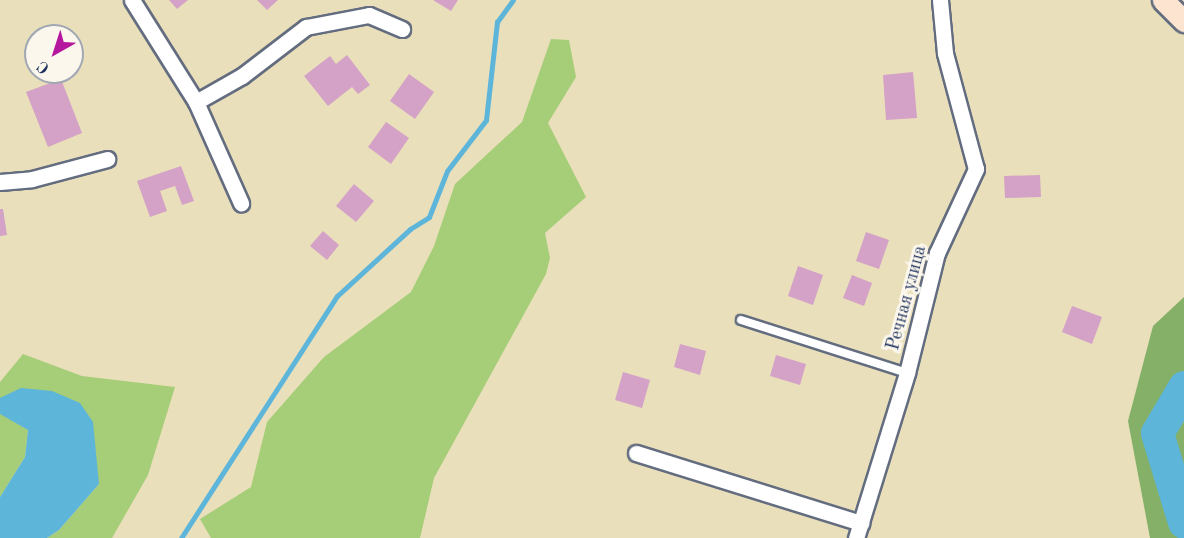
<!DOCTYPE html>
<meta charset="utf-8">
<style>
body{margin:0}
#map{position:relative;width:1184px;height:538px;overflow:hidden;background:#eadfbb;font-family:"Old Standard TT",serif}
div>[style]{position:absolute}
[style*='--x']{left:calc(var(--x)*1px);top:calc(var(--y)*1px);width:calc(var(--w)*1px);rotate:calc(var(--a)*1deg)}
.green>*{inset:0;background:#a6cd77}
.forest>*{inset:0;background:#84b068}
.water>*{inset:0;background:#5db5da}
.stream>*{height:5px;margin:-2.5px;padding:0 2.5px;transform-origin:2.5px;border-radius:2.5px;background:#5db5da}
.river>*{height:33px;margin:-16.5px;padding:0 16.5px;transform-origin:16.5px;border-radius:16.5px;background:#5db5da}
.building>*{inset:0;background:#d3a2c6}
.roads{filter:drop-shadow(2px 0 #636d7f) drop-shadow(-2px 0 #636d7f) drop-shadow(0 2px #636d7f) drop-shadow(0 -2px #636d7f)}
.lane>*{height:8px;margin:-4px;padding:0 4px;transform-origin:4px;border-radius:4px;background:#fff}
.street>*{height:15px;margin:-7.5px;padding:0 7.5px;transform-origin:7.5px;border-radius:7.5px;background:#fff}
.secondary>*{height:21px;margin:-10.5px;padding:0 10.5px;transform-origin:10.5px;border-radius:10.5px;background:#fde4d1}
span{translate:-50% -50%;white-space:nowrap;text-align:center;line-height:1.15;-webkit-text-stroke:6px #fbf7ec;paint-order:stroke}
.street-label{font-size:18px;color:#1b2f5e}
.north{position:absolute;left:24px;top:24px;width:60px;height:60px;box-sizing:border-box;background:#fbf7ec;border:2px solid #a1a7b3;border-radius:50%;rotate:219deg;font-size:16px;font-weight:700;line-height:24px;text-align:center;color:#1b2f5e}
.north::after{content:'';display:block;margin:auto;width:21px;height:27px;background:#b5179e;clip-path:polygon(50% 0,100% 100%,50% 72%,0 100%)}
</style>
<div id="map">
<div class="green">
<i style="clip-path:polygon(551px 39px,569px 40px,576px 77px,548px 123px,586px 197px,545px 233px,550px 258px,546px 274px,434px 478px,420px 538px,211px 538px,200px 519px,251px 487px,267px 422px,324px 357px,411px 292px,434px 246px,455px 184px,522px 122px)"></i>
<i style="clip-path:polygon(23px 354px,82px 376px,175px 387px,148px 475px,112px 538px,47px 538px,59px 530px,99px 484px,0 398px,0 382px)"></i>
<i style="clip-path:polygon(0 412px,28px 430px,25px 457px,0 497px)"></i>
</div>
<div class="forest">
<i style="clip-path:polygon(1184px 297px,1184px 538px,1150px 538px,1128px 421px,1153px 326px)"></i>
</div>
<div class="water">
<i style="clip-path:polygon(21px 388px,52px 391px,80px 403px,93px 422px,99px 484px,59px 530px,47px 538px,0 538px,0 497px,25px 457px,28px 430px,0 414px,0 398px)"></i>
</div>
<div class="stream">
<i style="--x:181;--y:538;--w:288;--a:-57.2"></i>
<i style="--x:337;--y:296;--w:99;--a:-42.5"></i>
<i style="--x:410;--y:229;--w:22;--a:-32"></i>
<i style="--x:429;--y:217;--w:49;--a:-68.6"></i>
<i style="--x:447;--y:171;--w:64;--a:-52.6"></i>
<i style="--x:486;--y:120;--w:99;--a:-83.6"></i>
<i style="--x:497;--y:22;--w:27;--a:-54"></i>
</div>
<div class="river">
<i style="--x:1184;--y:387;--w:53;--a:120.4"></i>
<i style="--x:1157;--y:433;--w:93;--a:73.1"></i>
</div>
<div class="building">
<i style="clip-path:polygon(169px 0,188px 0,177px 9px)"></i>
<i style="clip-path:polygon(257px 0,278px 0,267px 10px)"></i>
<i style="clip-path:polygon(433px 0,458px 0,451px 11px)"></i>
<i style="clip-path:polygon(347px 55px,370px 85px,358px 94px,352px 87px,328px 106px,304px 76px,330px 56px,336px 64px)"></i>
<i style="clip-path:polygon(913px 72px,917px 118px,886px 120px,883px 75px)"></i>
<i style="clip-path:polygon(409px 74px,434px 92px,415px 119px,390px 101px)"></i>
<i style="clip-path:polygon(61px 79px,82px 133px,48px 147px,26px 92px)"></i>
<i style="clip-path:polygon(386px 122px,409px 138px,391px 164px,368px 147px)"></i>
<i style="clip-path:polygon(181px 166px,194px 201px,182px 205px,175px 186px,160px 191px,167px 211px,150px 217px,137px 181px)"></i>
<i style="clip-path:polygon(1040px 175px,1041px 197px,1005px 198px,1004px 176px)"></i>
<i style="clip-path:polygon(354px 184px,374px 201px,356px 222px,336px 206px)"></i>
<i style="clip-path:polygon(0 209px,3px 209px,7px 235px,0 236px)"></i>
<i style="clip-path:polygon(323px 231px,339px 245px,327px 260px,310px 246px)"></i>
<i style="clip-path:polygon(866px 232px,889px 240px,879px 269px,856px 261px)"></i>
<i style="clip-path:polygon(798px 266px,823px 275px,813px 305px,788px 296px)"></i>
<i style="clip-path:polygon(852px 275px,872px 283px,864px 306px,843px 298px)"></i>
<i style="clip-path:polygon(1072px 306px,1102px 317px,1092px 344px,1062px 332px)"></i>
<i style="clip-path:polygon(680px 344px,706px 351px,700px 375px,674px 367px)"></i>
<i style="clip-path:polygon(776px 355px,806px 364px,800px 385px,770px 376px)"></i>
<i style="clip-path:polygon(623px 372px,650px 380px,642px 408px,615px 400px)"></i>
</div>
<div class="roads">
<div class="lane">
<i style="--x:741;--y:320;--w:174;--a:17.7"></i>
</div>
<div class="street">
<i style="--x:132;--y:0;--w:120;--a:57.9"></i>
<i style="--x:196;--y:102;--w:111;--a:66"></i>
<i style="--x:196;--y:102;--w:53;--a:-29.5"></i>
<i style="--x:242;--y:76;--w:81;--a:-37.4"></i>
<i style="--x:306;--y:27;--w:64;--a:-10.8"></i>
<i style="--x:369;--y:15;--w:36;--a:23"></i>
<i style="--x:0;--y:182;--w:32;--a:-5"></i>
<i style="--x:32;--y:179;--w:78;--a:-14.9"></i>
<i style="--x:636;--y:453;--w:236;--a:17.3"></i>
<i style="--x:856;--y:538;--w:173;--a:-72.8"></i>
<i style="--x:907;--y:373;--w:124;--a:-76"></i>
<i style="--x:937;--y:253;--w:93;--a:-65.1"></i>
<i style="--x:976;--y:169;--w:120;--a:-105"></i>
<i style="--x:945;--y:53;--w:53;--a:-95.4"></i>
</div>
<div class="secondary">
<i style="--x:1163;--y:0;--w:30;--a:45"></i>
</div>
</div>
<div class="street-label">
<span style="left:907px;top:298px;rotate:-75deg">Речная улица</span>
</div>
<div class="north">С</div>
</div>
